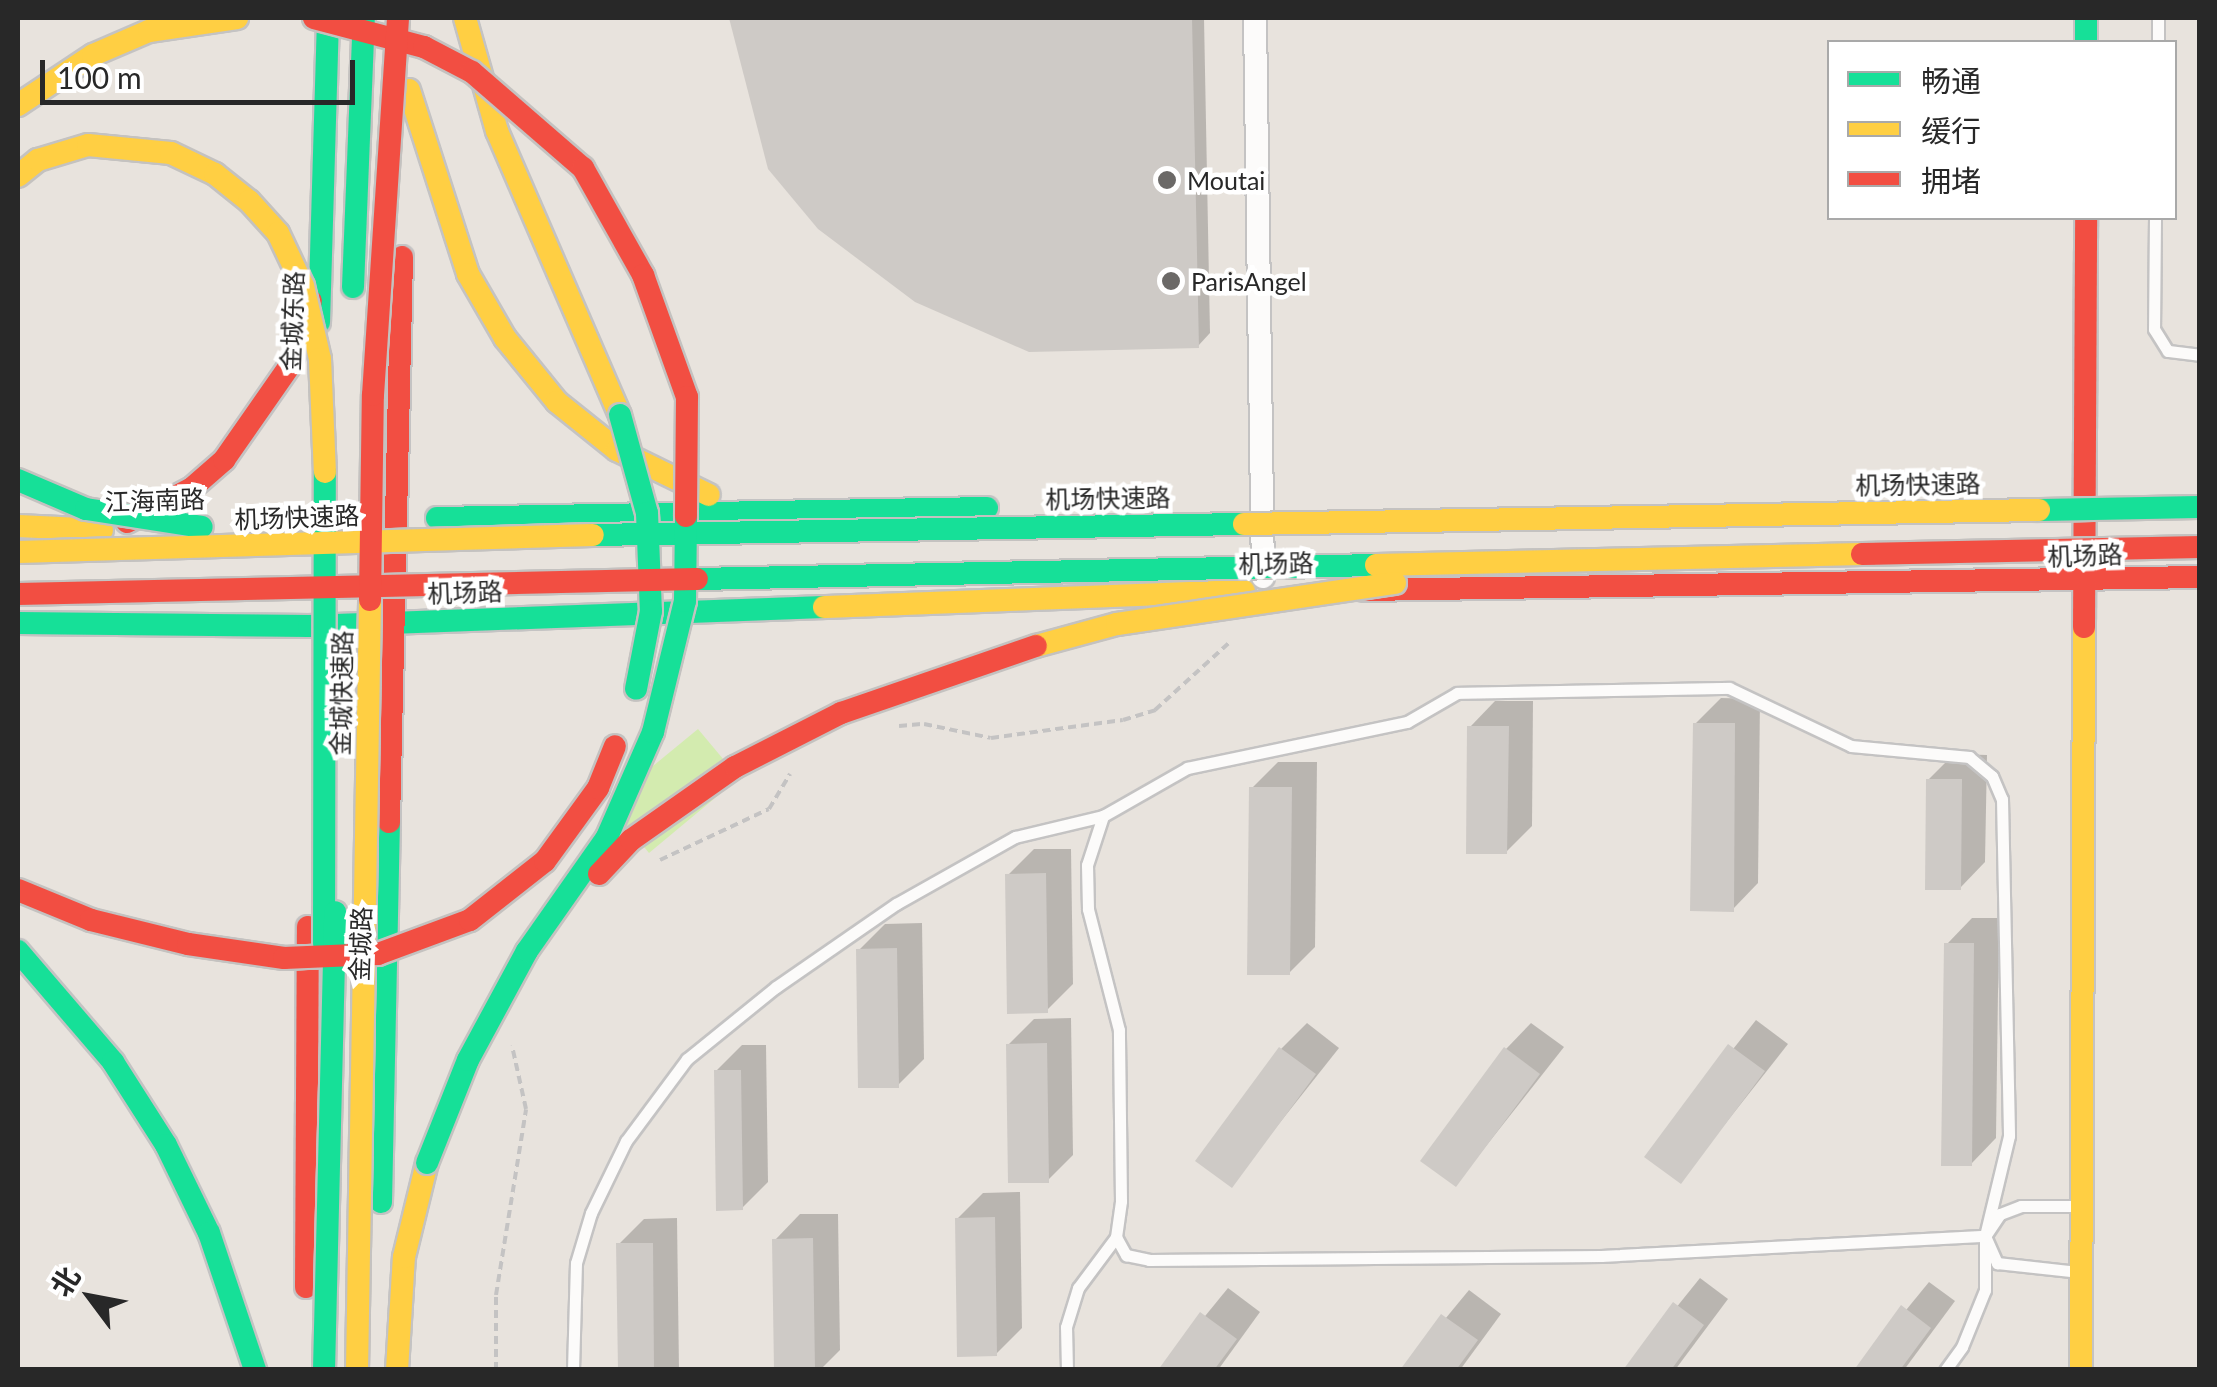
<!DOCTYPE html>
<meta charset="utf-8">
<style>
body{margin:0}
#map{position:relative;width:2217px;height:1387px;overflow:hidden;background:#e8e3dd;font-family:Lato,"Noto Sans SC",sans-serif}
div>[style]{position:absolute}
[style*='--x']{left:calc(var(--x)*1px);top:calc(var(--y)*1px);width:calc(var(--w)*1px);rotate:calc(var(--a)*1deg)}
.pitch>*{inset:0;background:#d3ebaf}
.shadow>*{inset:0;background:#0003}
.building>*{inset:0;background:#cecac6}
.path>*{height:4px;margin-top:-2px;transform-origin:0;background:repeating-linear-gradient(90deg,#c4c3c3 0 8px,transparent 0 13px)}
.roads{filter:drop-shadow(2px 0 #c4c3c3) drop-shadow(-2px 0 #c4c3c3) drop-shadow(0 2px #c4c3c3) drop-shadow(0 -2px #c4c3c3)}
.lane>*{height:11px;margin:-5.5px;padding:0 5.5px;transform-origin:5.5px;border-radius:5.5px;background:#fcfbfa}
.street>*{height:22px;margin:-11px;padding:0 11px;transform-origin:11px;border-radius:11px;background:#fcfbfa}
.fast>*{height:22px;margin:-11px;padding:0 11px;transform-origin:11px;border-radius:11px;background:#16e098}
.slow>*{height:22px;margin:-11px;padding:0 11px;transform-origin:11px;border-radius:11px;background:#ffcf43}
.jam>*{height:22px;margin:-11px;padding:0 11px;transform-origin:11px;border-radius:11px;background:#f24e42}
.bridges{filter:drop-shadow(2px 0 #c4c2c0) drop-shadow(-2px 0 #c4c2c0) drop-shadow(0 2px #c4c2c0) drop-shadow(0 -2px #c4c2c0)}
.fast-bridge>*{height:22px;margin:-11px;padding:0 11px;transform-origin:11px;border-radius:11px;background:#16e098}
.slow-bridge>*{height:22px;margin:-11px;padding:0 11px;transform-origin:11px;border-radius:11px;background:#ffcf43}
.jam-bridge>*{height:22px;margin:-11px;padding:0 11px;transform-origin:11px;border-radius:11px;background:#f24e42}
.dots>*{width:28px;height:28px;translate:-50% -50%;box-sizing:border-box;border:5px solid #fff;border-radius:50%}
span{translate:-50% -50%;white-space:nowrap;text-align:center;line-height:1.15;-webkit-text-stroke:9px #fff;paint-order:stroke}
.poi-label{font-size:25px;color:#282828}
.left{translate:0 -50%;text-align:left}
.street-label{font-size:25px;color:#282828}
.frame{position:absolute;inset:0;border:20px solid #282828;pointer-events:none}
.legend{position:absolute;left:1827px;top:40px;width:350px;height:180px;box-sizing:border-box;background:#fff;border:2px solid #a9a9a9;margin:0;padding:12px 18px;list-style:none;font-size:30px;color:#282828}
.legend li{display:flex;align-items:center;gap:20px;height:50px}
.legend b{width:50px;border:2px solid #a9a9a9}
.north{position:absolute;left:40px;top:1247px;width:100px;height:100px;-webkit-text-stroke:8px #fff;paint-order:stroke;rotate:302deg;font-size:28px;font-weight:700;line-height:40px;text-align:center;color:#282828}
.north::after{content:'';display:block;margin:auto;width:35px;height:45px;background:#282828;clip-path:polygon(50% 0,100% 100%,50% 72%,0 100%)}
.scale{position:absolute;left:40px;top:60px;width:315px;height:45px;box-sizing:border-box;border:5px solid #282828;border-top:0;padding-left:12px;font-size:30px;line-height:35px;white-space:nowrap;color:#282828;-webkit-text-stroke:8px #fff;paint-order:stroke}
</style>
<div id="map">
<div class="pitch">
<i style="clip-path:polygon(698px 729px,739px 778px,649px 853px,608px 803px)"></i>
</div>
<div class="shadow">
<i style="clip-path:polygon(731px 18px,1204px 18px,1210px 333px,1198px 346px,771px 168px)"></i>
<i style="clip-path:polygon(1721px 698px,1760px 699px,1758px 883px,1733px 909px,1695px 724px)"></i>
<i style="clip-path:polygon(1495px 701px,1533px 701px,1532px 826px,1506px 852px,1470px 727px)"></i>
<i style="clip-path:polygon(1954px 754px,1987px 755px,1985px 862px,1960px 888px,1928px 780px)"></i>
<i style="clip-path:polygon(1278px 762px,1317px 762px,1315px 947px,1289px 973px,1252px 788px)"></i>
<i style="clip-path:polygon(1034px 849px,1071px 849px,1073px 984px,1047px 1010px,1008px 875px)"></i>
<i style="clip-path:polygon(1972px 918px,1999px 918px,1996px 1138px,1971px 1164px,1947px 944px)"></i>
<i style="clip-path:polygon(922px 923px,924px 1059px,898px 1085px,859px 950px,885px 924px)"></i>
<i style="clip-path:polygon(1071px 1018px,1073px 1155px,1048px 1180px,1008px 1045px,1034px 1019px)"></i>
<i style="clip-path:polygon(1756px 1020px,1788px 1044px,1680px 1181px,1648px 1157px)"></i>
<i style="clip-path:polygon(1307px 1023px,1339px 1048px,1231px 1184px,1281px 1049px)"></i>
<i style="clip-path:polygon(1531px 1023px,1564px 1047px,1456px 1184px,1506px 1049px)"></i>
<i style="clip-path:polygon(742px 1045px,766px 1045px,768px 1182px,742px 1208px,716px 1071px)"></i>
<i style="clip-path:polygon(1020px 1192px,1022px 1328px,996px 1354px,957px 1219px,983px 1193px)"></i>
<i style="clip-path:polygon(800px 1214px,838px 1214px,840px 1350px,820px 1370px,777px 1370px,775px 1240px)"></i>
<i style="clip-path:polygon(677px 1218px,679px 1370px,621px 1370px,619px 1244px,644px 1219px)"></i>
<i style="clip-path:polygon(1700px 1278px,1728px 1299px,1675px 1370px,1626px 1370px)"></i>
<i style="clip-path:polygon(1929px 1282px,1955px 1301px,1904px 1370px,1857px 1370px)"></i>
<i style="clip-path:polygon(1228px 1288px,1260px 1312px,1218px 1370px,1161px 1370px)"></i>
<i style="clip-path:polygon(1469px 1290px,1501px 1314px,1460px 1370px,1403px 1370px)"></i>
</div>
<div class="building">
<i style="clip-path:polygon(729px 18px,1192px 18px,1199px 348px,1029px 352px,915px 302px,818px 229px,768px 169px)"></i>
<i style="clip-path:polygon(1693px 723px,1735px 723px,1734px 912px,1690px 911px)"></i>
<i style="clip-path:polygon(1467px 726px,1509px 726px,1507px 854px,1466px 854px)"></i>
<i style="clip-path:polygon(1926px 779px,1962px 779px,1961px 890px,1925px 890px)"></i>
<i style="clip-path:polygon(1249px 787px,1292px 787px,1290px 975px,1247px 975px)"></i>
<i style="clip-path:polygon(1046px 873px,1048px 1013px,1007px 1014px,1005px 874px)"></i>
<i style="clip-path:polygon(1944px 943px,1974px 943px,1972px 1166px,1941px 1166px)"></i>
<i style="clip-path:polygon(897px 948px,899px 1088px,858px 1088px,856px 949px)"></i>
<i style="clip-path:polygon(1047px 1043px,1049px 1183px,1008px 1183px,1006px 1044px)"></i>
<i style="clip-path:polygon(1728px 1044px,1765px 1071px,1681px 1184px,1644px 1157px)"></i>
<i style="clip-path:polygon(1279px 1047px,1316px 1074px,1232px 1188px,1195px 1161px)"></i>
<i style="clip-path:polygon(1504px 1047px,1540px 1074px,1456px 1187px,1420px 1161px)"></i>
<i style="clip-path:polygon(714px 1070px,741px 1070px,743px 1210px,716px 1211px)"></i>
<i style="clip-path:polygon(995px 1217px,997px 1356px,957px 1357px,955px 1218px)"></i>
<i style="clip-path:polygon(813px 1238px,815px 1370px,774px 1370px,772px 1239px)"></i>
<i style="clip-path:polygon(616px 1243px,653px 1243px,654px 1370px,618px 1370px)"></i>
<i style="clip-path:polygon(1673px 1302px,1704px 1325px,1671px 1370px,1623px 1370px)"></i>
<i style="clip-path:polygon(1901px 1305px,1931px 1328px,1900px 1370px,1854px 1370px)"></i>
<i style="clip-path:polygon(1200px 1312px,1237px 1339px,1214px 1370px,1158px 1370px)"></i>
<i style="clip-path:polygon(1441px 1314px,1478px 1340px,1456px 1370px,1400px 1370px)"></i>
</div>
<div class="path">
<i style="--x:899;--y:726;--w:25;--a:-5"></i>
<i style="--x:924;--y:724;--w:68;--a:11.8"></i>
<i style="--x:991;--y:738;--w:133;--a:-7.8"></i>
<i style="--x:1123;--y:720;--w:34;--a:-17"></i>
<i style="--x:1155;--y:710;--w:100;--a:-42.2"></i>
<i style="--x:660;--y:860;--w:120;--a:-25.1"></i>
<i style="--x:769;--y:809;--w:41;--a:-59"></i>
<i style="--x:496;--y:1370;--w:75;--a:-90"></i>
<i style="--x:496;--y:1295;--w:188;--a:-80.8"></i>
<i style="--x:526;--y:1109;--w:65;--a:-102.5"></i>
</div>
<div class="roads">
<div class="lane">
<i style="--x:2158;--y:42;--w:24;--a:-90"></i>
<i style="--x:2155;--y:218;--w:111;--a:90.5"></i>
<i style="--x:2154;--y:329;--w:26;--a:58"></i>
<i style="--x:2168;--y:351;--w:32;--a:7"></i>
<i style="--x:2078;--y:1206;--w:57;--a:180"></i>
<i style="--x:2021;--y:1206;--w:22;--a:159"></i>
<i style="--x:2000;--y:1214;--w:27;--a:124"></i>
<i style="--x:1985;--y:1236;--w:30;--a:66"></i>
<i style="--x:1997;--y:1263;--w:81;--a:6.3"></i>
<i style="--x:1116;--y:1237;--w:21;--a:61"></i>
<i style="--x:1126;--y:1255;--w:24;--a:12"></i>
<i style="--x:1149;--y:1260;--w:452;--a:-0.5"></i>
<i style="--x:1601;--y:1256;--w:385;--a:-3"></i>
<i style="--x:573;--y:1370;--w:107;--a:-88.4"></i>
<i style="--x:576;--y:1263;--w:52;--a:-73.3"></i>
<i style="--x:591;--y:1213;--w:80;--a:-64.1"></i>
<i style="--x:626;--y:1141;--w:102;--a:-53.4"></i>
<i style="--x:687;--y:1059;--w:114;--a:-39"></i>
<i style="--x:776;--y:987;--w:146;--a:-34.7"></i>
<i style="--x:896;--y:904;--w:137;--a:-29.4"></i>
<i style="--x:1015;--y:837;--w:90;--a:-13.4"></i>
<i style="--x:1067;--y:1370;--w:43;--a:-91.3"></i>
<i style="--x:1066;--y:1327;--w:41;--a:-72.9"></i>
<i style="--x:1078;--y:1288;--w:64;--a:-53.3"></i>
<i style="--x:1116;--y:1237;--w:36;--a:-82"></i>
<i style="--x:1121;--y:1201;--w:171;--a:-90.7"></i>
<i style="--x:1119;--y:1030;--w:125;--a:-104.4"></i>
<i style="--x:1088;--y:909;--w:44;--a:-91.3"></i>
<i style="--x:1087;--y:865;--w:52;--a:-71.9"></i>
<i style="--x:1103;--y:816;--w:97;--a:-29.7"></i>
<i style="--x:1187;--y:768;--w:225;--a:-11.8"></i>
<i style="--x:1407;--y:722;--w:58;--a:-30.1"></i>
<i style="--x:1457;--y:693;--w:272;--a:-1.1"></i>
<i style="--x:1729;--y:688;--w:135;--a:25.4"></i>
<i style="--x:1851;--y:746;--w:119;--a:5.3"></i>
<i style="--x:1969;--y:757;--w:30;--a:40"></i>
<i style="--x:1992;--y:776;--w:25;--a:67"></i>
<i style="--x:2002;--y:799;--w:337;--a:88.8"></i>
<i style="--x:2009;--y:1136;--w:103;--a:103.5"></i>
<i style="--x:1985;--y:1236;--w:54;--a:90"></i>
<i style="--x:1985;--y:1290;--w:61;--a:112"></i>
<i style="--x:1962;--y:1347;--w:29;--a:126"></i>
</div>
<div class="street">
<i style="--x:1255;--y:18;--w:559;--a:89.18"></i>
</div>
<div class="fast">
<i style="--x:2086;--y:18;--w:24;--a:90"></i>
<i style="--x:319;--y:322;--w:304;--a:-88.3"></i>
<i style="--x:437;--y:518;--w:550;--a:-1.04"></i>
<i style="--x:18;--y:623;--w:291;--a:0.6"></i>
<i style="--x:309;--y:626;--w:515;--a:-2.11"></i>
<i style="--x:18;--y:951;--w:146;--a:49.4"></i>
<i style="--x:113;--y:1062;--w:98;--a:57.4"></i>
<i style="--x:166;--y:1145;--w:98;--a:64"></i>
<i style="--x:209;--y:1233;--w:145;--a:71.4"></i>
<i style="--x:381;--y:1202;--w:380;--a:-88.8"></i>
</div>
<div class="slow">
<i style="--x:465;--y:18;--w:117;--a:74.2"></i>
<i style="--x:497;--y:131;--w:309;--a:66.6"></i>
<i style="--x:409;--y:90;--w:193;--a:72.2"></i>
<i style="--x:468;--y:274;--w:74;--a:60"></i>
<i style="--x:505;--y:338;--w:82;--a:50.9"></i>
<i style="--x:557;--y:402;--w:77;--a:38.7"></i>
<i style="--x:617;--y:450;--w:102;--a:26.1"></i>
<i style="--x:18;--y:105;--w:90;--a:-33.7"></i>
<i style="--x:93;--y:55;--w:61;--a:-23.2"></i>
<i style="--x:149;--y:31;--w:89;--a:-8.4"></i>
<i style="--x:18;--y:526;--w:84;--a:2.7"></i>
<i style="--x:824;--y:607;--w:420;--a:-2.2"></i>
<i style="--x:397;--y:1370;--w:113;--a:-86.5"></i>
<i style="--x:404;--y:1257;--w:97;--a:-76.3"></i>
<i style="--x:2081;--y:1370;--w:743;--a:-89.77"></i>
</div>
<div class="jam">
<i style="--x:127;--y:522;--w:73;--a:-27.6"></i>
<i style="--x:192;--y:488;--w:43;--a:-41.2"></i>
<i style="--x:224;--y:460;--w:117;--a:-55.1"></i>
<i style="--x:291;--y:364;--w:66;--a:-72.4"></i>
<i style="--x:1364;--y:590;--w:836;--a:-0.89"></i>
<i style="--x:2084;--y:627;--w:409;--a:-89.7"></i>
<i style="--x:389;--y:822;--w:565;--a:-88.68"></i>
<i style="--x:306;--y:1287;--w:360;--a:-89.7"></i>
</div>
</div>
<div class="bridges">
<div class="fast-bridge">
<i style="--x:353;--y:287;--w:269;--a:-87.7"></i>
<i style="--x:620;--y:415;--w:102;--a:74.6"></i>
<i style="--x:647;--y:513;--w:98;--a:87.7"></i>
<i style="--x:651;--y:611;--w:79;--a:100.9"></i>
<i style="--x:18;--y:480;--w:74;--a:23.1"></i>
<i style="--x:86;--y:509;--w:117;--a:8.8"></i>
<i style="--x:2039;--y:510;--w:161;--a:-1.1"></i>
<i style="--x:593;--y:535;--w:651;--a:-0.97"></i>
<i style="--x:697;--y:579;--w:679;--a:-1.18"></i>
<i style="--x:324;--y:943;--w:471;--a:-89.9"></i>
<i style="--x:427;--y:1163;--w:111;--a:-68.3"></i>
<i style="--x:468;--y:1060;--w:124;--a:-61.6"></i>
<i style="--x:527;--y:951;--w:139;--a:-54.9"></i>
<i style="--x:607;--y:837;--w:115;--a:-66.3"></i>
<i style="--x:653;--y:732;--w:135;--a:-76.3"></i>
<i style="--x:685;--y:601;--w:85;--a:-89.3"></i>
<i style="--x:324;--y:1370;--w:458;--a:-88.6"></i>
</div>
<div class="slow-bridge">
<i style="--x:18;--y:176;--w:26;--a:-39"></i>
<i style="--x:38;--y:160;--w:52;--a:-16.7"></i>
<i style="--x:88;--y:145;--w:83;--a:5.5"></i>
<i style="--x:171;--y:153;--w:49;--a:25.5"></i>
<i style="--x:215;--y:174;--w:43;--a:38.5"></i>
<i style="--x:249;--y:201;--w:43;--a:47.8"></i>
<i style="--x:278;--y:233;--w:59;--a:64.7"></i>
<i style="--x:303;--y:286;--w:75;--a:76.9"></i>
<i style="--x:320;--y:359;--w:113;--a:87.5"></i>
<i style="--x:1244;--y:524;--w:795;--a:-1.01"></i>
<i style="--x:18;--y:552;--w:575;--a:-1.69"></i>
<i style="--x:1376;--y:565;--w:486;--a:-1.3"></i>
<i style="--x:1036;--y:646;--w:84;--a:-15.2"></i>
<i style="--x:1117;--y:624;--w:281;--a:-8.4"></i>
<i style="--x:357;--y:1370;--w:770;--a:-89.03"></i>
</div>
<div class="jam-bridge">
<i style="--x:314;--y:18;--w:114;--a:14.8"></i>
<i style="--x:424;--y:47;--w:54;--a:27.5"></i>
<i style="--x:472;--y:72;--w:147;--a:40.9"></i>
<i style="--x:583;--y:168;--w:123;--a:60.7"></i>
<i style="--x:643;--y:275;--w:130;--a:70.2"></i>
<i style="--x:687;--y:397;--w:119;--a:90.5"></i>
<i style="--x:1862;--y:554;--w:338;--a:-1.2"></i>
<i style="--x:18;--y:594;--w:679;--a:-1.27"></i>
<i style="--x:370;--y:600;--w:205;--a:-89.2"></i>
<i style="--x:373;--y:395;--w:378;--a:-86.2"></i>
<i style="--x:599;--y:874;--w:47;--a:-46.7"></i>
<i style="--x:631;--y:840;--w:127;--a:-35.1"></i>
<i style="--x:735;--y:767;--w:119;--a:-27"></i>
<i style="--x:841;--y:713;--w:206;--a:-19"></i>
<i style="--x:18;--y:890;--w:79;--a:22.3"></i>
<i style="--x:91;--y:920;--w:100;--a:13.9"></i>
<i style="--x:188;--y:944;--w:97;--a:8.3"></i>
<i style="--x:284;--y:958;--w:94;--a:-2.4"></i>
<i style="--x:378;--y:954;--w:98;--a:-20.3"></i>
<i style="--x:470;--y:920;--w:95;--a:-38.2"></i>
<i style="--x:545;--y:861;--w:90;--a:-54"></i>
<i style="--x:598;--y:788;--w:45;--a:-68"></i>
</div>
</div>
<div class="dots">
<i style="left:1167px;top:180px;background:#6b6967"></i>
<i style="left:1171px;top:281px;background:#6b6967"></i>
</div>
<div class="poi-label">
<span class="left" style="left:1187px;top:180px">Moutai</span>
<span class="left" style="left:1191px;top:281px">ParisAngel</span>
</div>
<div class="street-label">
<span style="left:292px;top:321px;rotate:-88deg">金城东路</span>
<span style="left:1918px;top:484px;rotate:-1deg">机场快速路</span>
<span style="left:1108px;top:498px;rotate:-1deg">机场快速路</span>
<span style="left:155px;top:500px;rotate:-2deg">江海南路</span>
<span style="left:297px;top:517px;rotate:-2deg">机场快速路</span>
<span style="left:2085px;top:555px;rotate:-2deg">机场路</span>
<span style="left:1276px;top:563px;rotate:-1deg">机场路</span>
<span style="left:465px;top:592px;rotate:-2deg">机场路</span>
<span style="left:341px;top:693px;rotate:-89deg">金城快速路</span>
<span style="left:360px;top:944px;rotate:-88deg">金城路</span>
</div>
<div class="frame"></div>
<ul class="legend">
<li><b style="height:12px;background:#16e098"></b>畅通</li>
<li><b style="height:12px;background:#ffcf43"></b>缓行</li>
<li><b style="height:12px;background:#f24e42"></b>拥堵</li>
</ul>
<div class="north">北</div>
<div class="scale">100 m</div>
</div>
